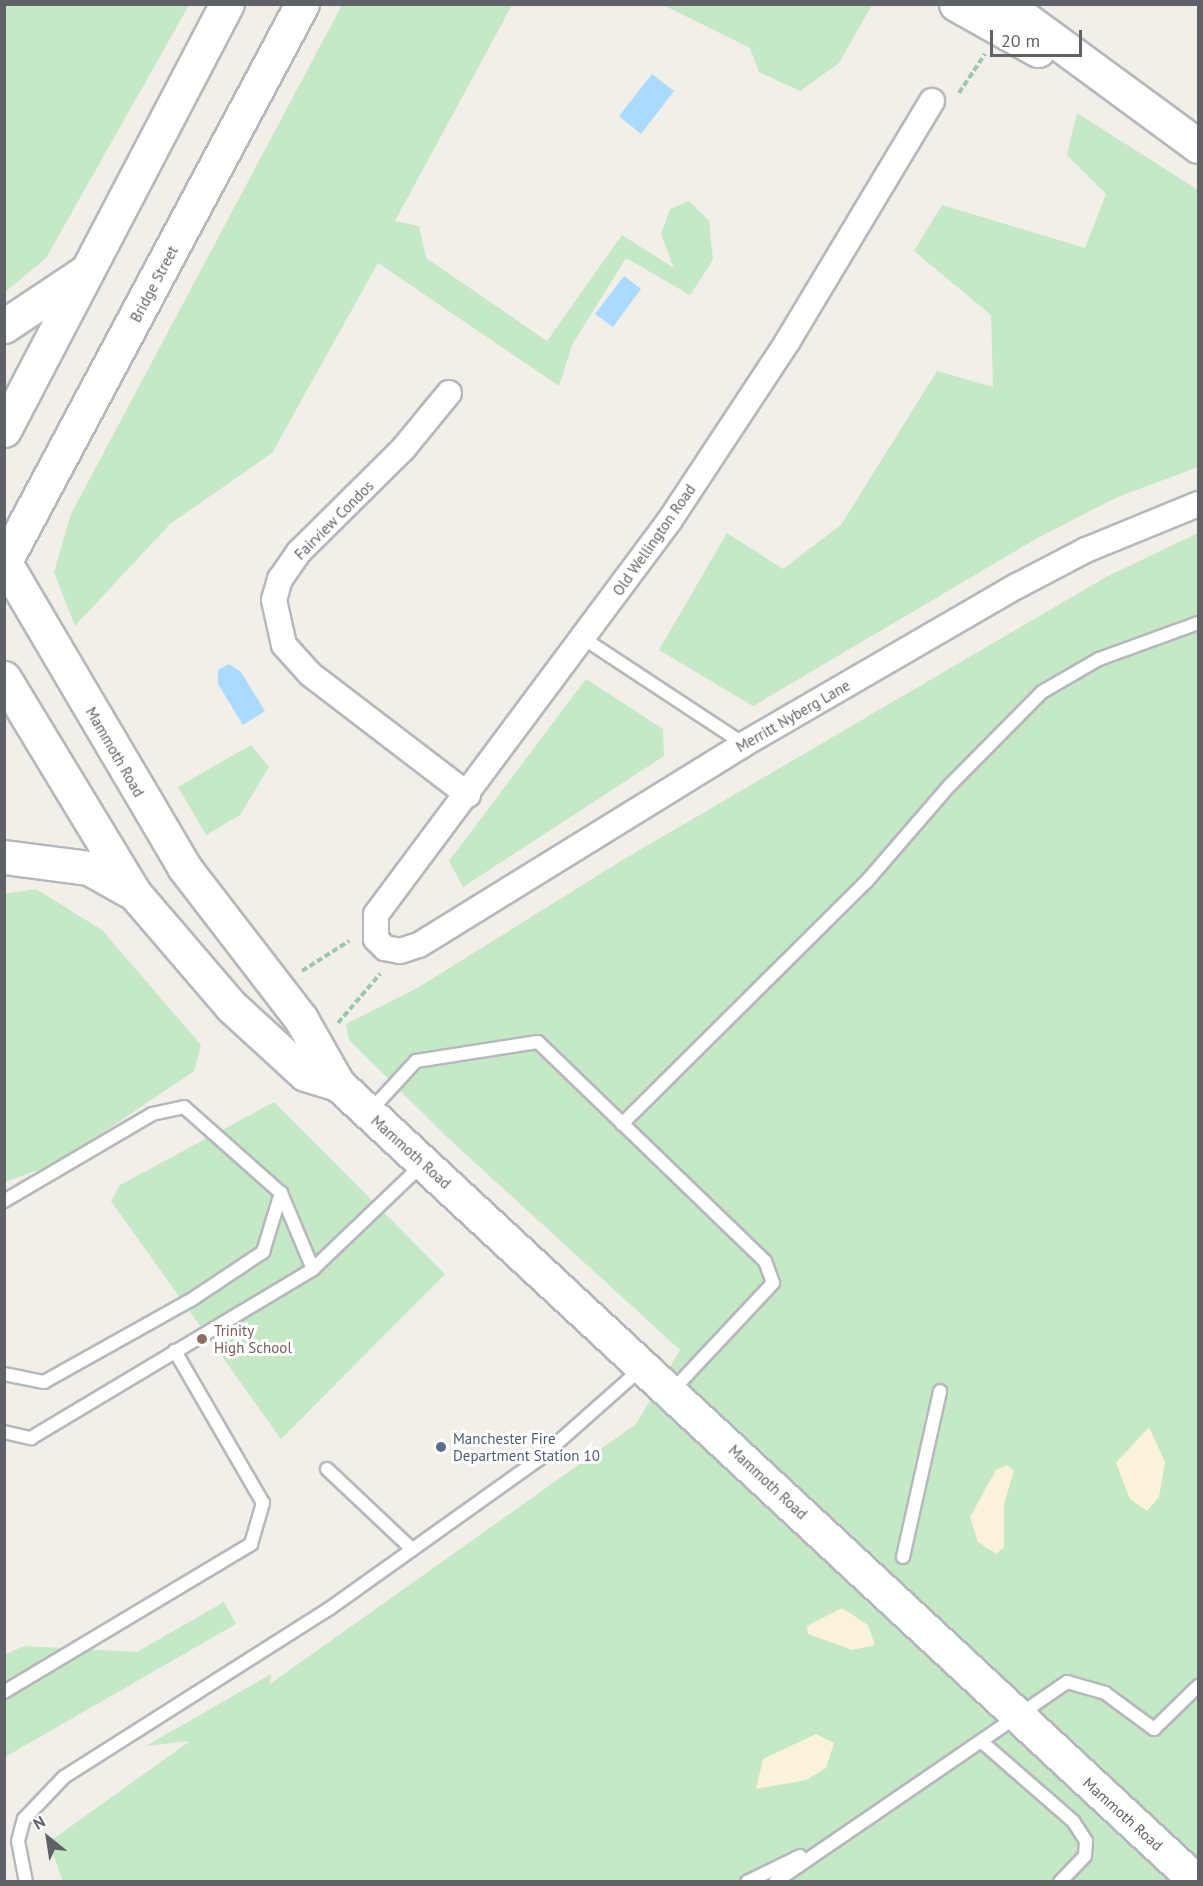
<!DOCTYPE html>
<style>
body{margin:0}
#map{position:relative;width:1203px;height:1886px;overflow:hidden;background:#f1efe8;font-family:"PT Sans",sans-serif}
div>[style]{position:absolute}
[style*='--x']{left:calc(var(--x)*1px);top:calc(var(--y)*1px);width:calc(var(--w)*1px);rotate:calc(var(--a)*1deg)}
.green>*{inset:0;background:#c5e8c5}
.sand>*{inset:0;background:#fbf3d9}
.water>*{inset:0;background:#aadaff}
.path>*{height:4px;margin-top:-2px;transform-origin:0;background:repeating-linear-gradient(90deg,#9cc7a9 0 6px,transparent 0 9px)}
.roads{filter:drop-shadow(2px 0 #b5b8bc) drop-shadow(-2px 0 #b5b8bc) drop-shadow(0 2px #b5b8bc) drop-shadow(0 -2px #b5b8bc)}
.lane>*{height:12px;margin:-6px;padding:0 6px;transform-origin:6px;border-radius:6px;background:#fff}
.street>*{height:24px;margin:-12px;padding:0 12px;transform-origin:12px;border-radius:12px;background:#fff}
.secondary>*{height:33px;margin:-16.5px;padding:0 16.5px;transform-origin:16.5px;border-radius:16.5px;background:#fff}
.dots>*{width:16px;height:16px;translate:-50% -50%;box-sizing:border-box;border:3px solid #fff;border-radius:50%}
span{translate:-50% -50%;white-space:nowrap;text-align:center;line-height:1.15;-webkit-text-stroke:6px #fff;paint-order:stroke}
.street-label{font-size:15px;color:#5f6368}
.education-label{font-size:15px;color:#785e54}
.left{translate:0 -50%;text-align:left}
.service-label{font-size:15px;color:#4e5e75}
.frame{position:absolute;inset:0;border:6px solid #5f6368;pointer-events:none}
.north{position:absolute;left:18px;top:1808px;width:60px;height:60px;-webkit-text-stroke:4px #fff;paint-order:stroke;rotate:330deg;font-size:16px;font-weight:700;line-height:24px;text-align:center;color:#5f6368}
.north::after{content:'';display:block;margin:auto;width:21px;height:27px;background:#5f6368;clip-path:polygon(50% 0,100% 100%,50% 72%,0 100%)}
.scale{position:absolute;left:990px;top:30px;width:92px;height:27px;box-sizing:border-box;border:3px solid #5f6368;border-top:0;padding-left:8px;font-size:18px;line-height:21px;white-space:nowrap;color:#5f6368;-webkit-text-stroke:4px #fff;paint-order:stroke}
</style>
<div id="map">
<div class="green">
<i style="clip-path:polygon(4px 5px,189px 5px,46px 258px,5px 292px)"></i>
<i style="clip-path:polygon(342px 5px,512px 5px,395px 221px,419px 226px,426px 258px,547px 341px,622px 235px,674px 268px,661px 234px,670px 209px,689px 201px,709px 221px,713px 260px,690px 295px,626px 258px,572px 345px,559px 386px,378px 263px,272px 453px,170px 524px,75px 626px,54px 572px,71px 514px)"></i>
<i style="clip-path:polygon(663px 5px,872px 5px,839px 63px,800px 91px,759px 72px,750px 48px)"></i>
<i style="clip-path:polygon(1077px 113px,1198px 190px,1198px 467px,1120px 496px,1041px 536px,753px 706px,659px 650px,727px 533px,783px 569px,841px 525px,937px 371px,993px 387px,991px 315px,914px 251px,942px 205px,1085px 248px,1106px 194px,1067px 155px)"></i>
<i style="clip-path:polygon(1198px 533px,1198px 1881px,63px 1882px,49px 1842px,190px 1741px,146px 1746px,271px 1674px,270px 1684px,636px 1424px,680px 1350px,448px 1138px,349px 1040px,346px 1024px,419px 987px,621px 861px,1106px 577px)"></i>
<i style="clip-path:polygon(586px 679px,663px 729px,664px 756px,463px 887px,449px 861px)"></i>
<i style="clip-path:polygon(251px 745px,269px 767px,240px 815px,206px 835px,178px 787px)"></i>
<i style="clip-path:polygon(36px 889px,102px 930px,201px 1045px,194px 1071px,58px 1163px,5px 1182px,5px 894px)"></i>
<i style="clip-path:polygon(274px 1102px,445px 1274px,281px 1439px,111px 1201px,120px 1185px)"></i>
<i style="clip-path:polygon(224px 1602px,236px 1624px,5px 1757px,4px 1655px,24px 1646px,137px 1652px)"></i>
</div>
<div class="sand">
<i style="clip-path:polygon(1149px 1427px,1165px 1462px,1159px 1497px,1147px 1511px,1130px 1499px,1116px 1463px)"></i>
<i style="clip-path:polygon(1007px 1465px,1014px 1471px,1004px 1504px,1004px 1547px,996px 1554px,978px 1542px,970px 1517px,996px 1470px)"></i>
<i style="clip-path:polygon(842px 1608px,868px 1625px,875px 1645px,852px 1650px,808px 1634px,807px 1626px)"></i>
<i style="clip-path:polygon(816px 1734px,834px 1743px,826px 1768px,806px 1780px,756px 1789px,763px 1759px)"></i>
</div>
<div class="water">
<i style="clip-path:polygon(652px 74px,674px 91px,641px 134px,619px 116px)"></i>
<i style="clip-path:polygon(624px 276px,641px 289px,613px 327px,595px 314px)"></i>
<i style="clip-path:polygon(229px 664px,241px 672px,265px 711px,243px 725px,218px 684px,218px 670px)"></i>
</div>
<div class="path">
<i style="--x:959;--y:93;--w:47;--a:-56.3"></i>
<i style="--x:302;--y:971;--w:56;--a:-32.6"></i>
<i style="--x:338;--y:1023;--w:65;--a:-49.4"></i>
</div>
<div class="roads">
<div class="lane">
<i style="--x:583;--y:638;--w:193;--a:33.4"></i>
<i style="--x:370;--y:1111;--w:68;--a:-47.4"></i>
<i style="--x:416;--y:1061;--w:123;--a:-8.9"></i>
<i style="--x:538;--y:1042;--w:315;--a:44"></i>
<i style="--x:765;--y:1261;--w:23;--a:70"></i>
<i style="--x:773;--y:1283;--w:148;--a:133.1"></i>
<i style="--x:622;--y:1124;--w:345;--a:-44.8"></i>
<i style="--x:867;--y:881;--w:127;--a:-49.2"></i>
<i style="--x:950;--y:785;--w:131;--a:-45.3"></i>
<i style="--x:1042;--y:692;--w:66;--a:-30.1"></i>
<i style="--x:1099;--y:659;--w:105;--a:-20"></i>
<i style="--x:4;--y:1201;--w:172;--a:-30.4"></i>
<i style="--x:152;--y:1114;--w:33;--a:-12"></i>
<i style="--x:184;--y:1107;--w:130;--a:41.6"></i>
<i style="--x:281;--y:1193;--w:82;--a:67.2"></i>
<i style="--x:4;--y:1374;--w:41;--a:11.3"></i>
<i style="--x:44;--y:1382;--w:168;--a:-29.2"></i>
<i style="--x:191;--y:1300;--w:87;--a:-33.7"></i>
<i style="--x:263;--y:1252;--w:62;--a:-73"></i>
<i style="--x:4;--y:1432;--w:28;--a:13"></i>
<i style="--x:31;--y:1438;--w:329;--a:-30.9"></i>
<i style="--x:313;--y:1269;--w:153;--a:-43.7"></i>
<i style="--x:327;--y:1469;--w:117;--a:43.3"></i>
<i style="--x:903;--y:1557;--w:170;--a:-77.4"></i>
<i style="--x:4;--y:1692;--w:288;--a:-30.9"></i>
<i style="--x:251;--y:1544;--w:43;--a:-73.7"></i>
<i style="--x:263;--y:1503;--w:176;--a:-120.1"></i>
<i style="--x:982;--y:1742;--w:121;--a:41"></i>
<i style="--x:1073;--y:1821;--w:24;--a:57"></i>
<i style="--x:1086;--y:1841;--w:15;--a:94"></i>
<i style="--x:1085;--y:1856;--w:36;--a:134"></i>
<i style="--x:26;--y:1882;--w:42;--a:-101"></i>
<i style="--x:18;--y:1841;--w:23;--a:-75"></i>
<i style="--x:24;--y:1819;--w:58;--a:-46.4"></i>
<i style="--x:64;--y:1777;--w:314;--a:-32.4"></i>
<i style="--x:329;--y:1609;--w:258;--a:-35.5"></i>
<i style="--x:539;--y:1459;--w:137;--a:-41.5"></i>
<i style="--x:747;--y:1882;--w:59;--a:-26.1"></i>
<i style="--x:775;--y:1882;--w:354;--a:-34.4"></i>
<i style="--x:1067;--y:1682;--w:40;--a:16"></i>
<i style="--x:1105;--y:1693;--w:61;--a:36.3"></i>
<i style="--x:1154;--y:1729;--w:62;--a:-44.3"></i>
</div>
<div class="street">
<i style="--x:932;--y:101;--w:280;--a:121"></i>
<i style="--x:788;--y:341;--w:214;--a:123.4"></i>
<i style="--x:670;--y:520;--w:492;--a:126.7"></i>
<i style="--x:376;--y:915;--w:24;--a:90"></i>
<i style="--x:376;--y:939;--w:13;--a:45"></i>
<i style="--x:385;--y:948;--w:15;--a:11"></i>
<i style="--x:400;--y:951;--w:20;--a:-18"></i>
<i style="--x:419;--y:945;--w:382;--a:-31.7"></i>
<i style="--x:744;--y:744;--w:315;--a:-30.1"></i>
<i style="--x:1017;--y:586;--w:78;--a:-27.6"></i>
<i style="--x:1086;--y:550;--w:121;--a:-22.3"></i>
<i style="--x:449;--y:393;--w:72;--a:129.4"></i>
<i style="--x:403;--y:449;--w:146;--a:135.3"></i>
<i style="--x:299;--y:552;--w:33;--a:125"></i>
<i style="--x:280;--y:579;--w:22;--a:106"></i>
<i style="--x:274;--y:600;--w:46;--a:77.5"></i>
<i style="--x:284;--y:645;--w:39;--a:48"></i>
<i style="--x:310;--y:674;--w:199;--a:37.4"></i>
</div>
<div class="secondary">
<i style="--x:956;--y:4;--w:94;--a:29.3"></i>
<i style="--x:1005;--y:4;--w:240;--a:36.3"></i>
<i style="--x:4;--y:326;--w:97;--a:-33.7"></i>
<i style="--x:4;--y:430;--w:481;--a:-62.4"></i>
<i style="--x:4;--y:561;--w:355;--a:59.5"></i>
<i style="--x:184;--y:867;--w:192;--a:52.4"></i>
<i style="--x:301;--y:1019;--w:75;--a:60.4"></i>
<i style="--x:338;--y:1084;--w:1172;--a:42.89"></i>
<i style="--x:4;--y:563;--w:633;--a:-61.94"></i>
<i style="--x:4;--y:678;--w:253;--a:58.8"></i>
<i style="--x:135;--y:894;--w:148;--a:49.4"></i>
<i style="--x:231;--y:1006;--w:100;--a:42.6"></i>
<i style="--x:305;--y:1074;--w:34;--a:17"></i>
<i style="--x:4;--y:857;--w:86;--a:7.4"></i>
<i style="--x:89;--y:868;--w:45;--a:29.4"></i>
</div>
</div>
<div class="dots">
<i style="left:202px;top:1339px;background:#8d6e63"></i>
<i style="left:441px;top:1447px;background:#5c6f8a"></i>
</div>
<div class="street-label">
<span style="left:154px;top:284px;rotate:-62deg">Bridge Street</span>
<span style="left:334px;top:520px;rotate:-45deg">Fairview Condos</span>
<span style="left:654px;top:540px;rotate:-55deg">Old Wellington Road</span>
<span style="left:793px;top:716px;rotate:-30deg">Merritt Nyberg Lane</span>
<span style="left:115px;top:752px;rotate:60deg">Mammoth Road</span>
<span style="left:411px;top:1152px;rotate:42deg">Mammoth Road</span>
<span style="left:768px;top:1482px;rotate:43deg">Mammoth Road</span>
<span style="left:1123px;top:1814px;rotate:42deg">Mammoth Road</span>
</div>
<div class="education-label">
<span class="left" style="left:214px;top:1339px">Trinity<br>High School</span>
</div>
<div class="service-label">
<span class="left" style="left:453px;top:1447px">Manchester Fire<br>Department Station 10</span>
</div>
<div class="frame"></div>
<div class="north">N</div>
<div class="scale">20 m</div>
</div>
